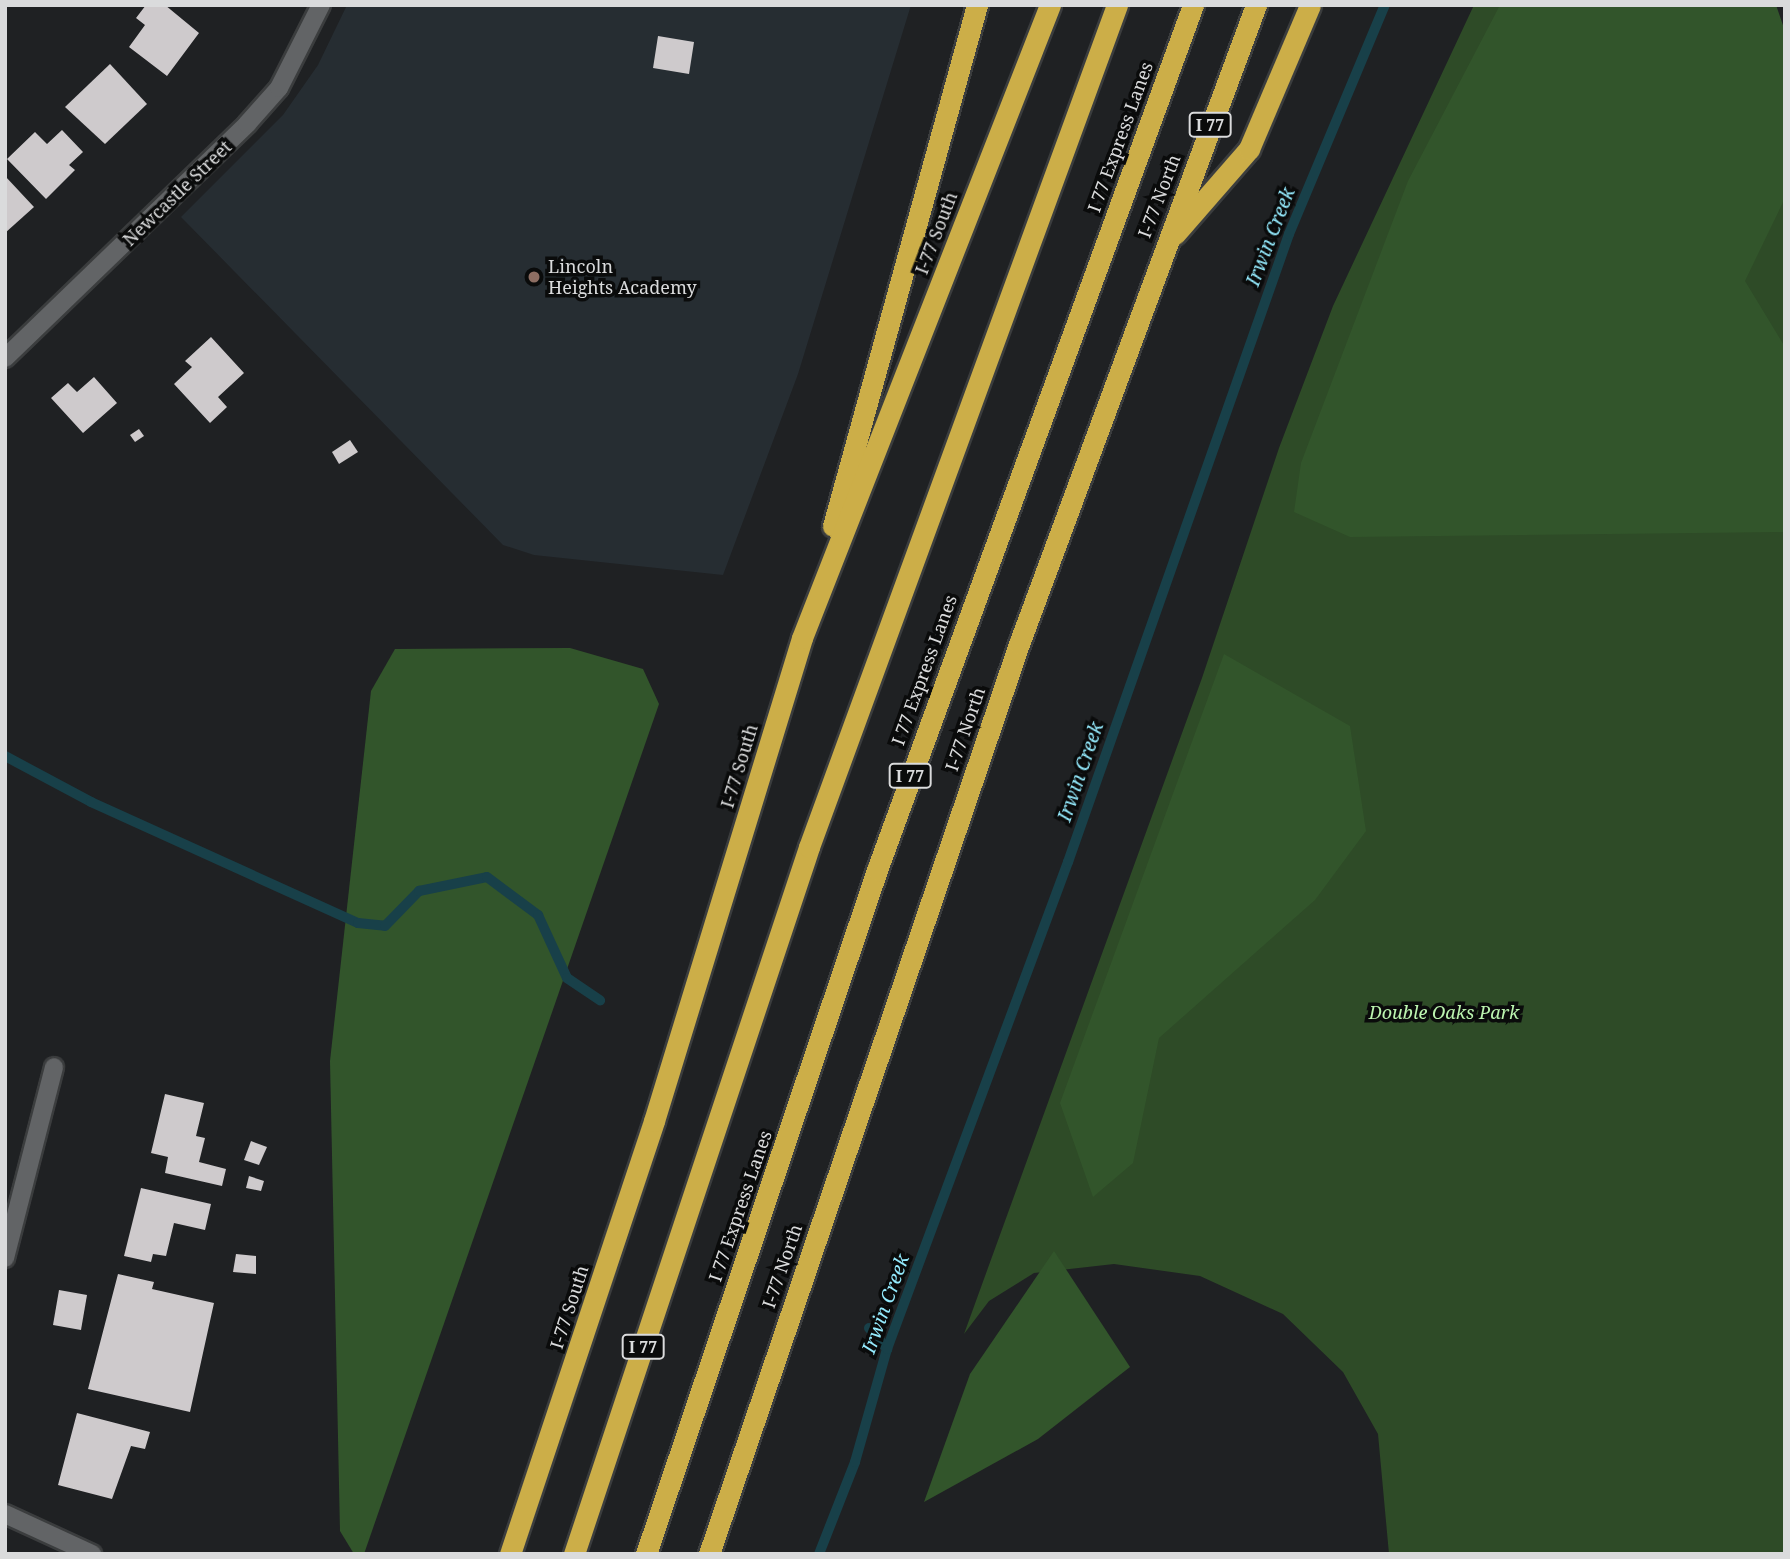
<!DOCTYPE html>
<style>
body{margin:0}
#map{position:relative;width:1790px;height:1559px;overflow:hidden;background:#1f2123;font-family:"Noto Serif",serif}
div>[style]{position:absolute}
[style*='--x']{left:calc(var(--x)*1px);top:calc(var(--y)*1px);width:calc(var(--w)*1px);rotate:calc(var(--a)*1deg)}
.built>*{inset:0;background:#262d32}
.green>*{inset:0;background:#2e4b27}
.forest>*{inset:0;background:#32552b}
.stream>*{height:10px;margin:-5px;padding:0 5px;transform-origin:5px;border-radius:5px;background:#184049}
.building>*{inset:0;background:#cecacc}
.roads{filter:drop-shadow(2px 0 #3b3d3e) drop-shadow(-2px 0 #3b3d3e) drop-shadow(0 2px #3b3d3e) drop-shadow(0 -2px #3b3d3e)}
.minor>*{height:18px;margin:-9px;padding:0 9px;transform-origin:9px;border-radius:9px;background:#626466}
.highway>*{height:21px;margin:-10.5px;padding:0 10.5px;transform-origin:10.5px;border-radius:10.5px;background:#ccae48}
.dots>*{width:19px;height:19px;translate:-50% -50%;box-sizing:border-box;border:4px solid #0a0b0b;border-radius:50%}
span{translate:-50% -50%;white-space:nowrap;text-align:center;line-height:1.15;-webkit-text-stroke:7px #0a0b0b;paint-order:stroke}
.shield-label span{padding:2px 5px;background:#0a0b0b;border:2px solid;border-radius:5px;-webkit-text-stroke-width:0}
.shield-label{font-size:16px;color:#dadbdc;font-weight:700}
.street-label{font-size:18px;color:#dadbdc}
.poi-label{font-size:18px;color:#dadbdc}
.left{translate:0 -50%;text-align:left}
.park-label{font-size:18px;color:#bcf5b0;font-style:italic}
.water-label{font-size:19px;color:#94eafd;font-style:italic}
.frame{position:absolute;inset:0;border:7px solid #dadbdc;pointer-events:none}
</style>
<div id="map">
<div class="built">
<i style="clip-path:polygon(347px 5px,911px 5px,798px 374px,723px 575px,534px 555px,503px 545px,181px 217px,283px 115px,318px 65px)"></i>
</div>
<div class="green">
<i style="clip-path:polygon(1474px 5px,1752px 5px,1785px 100px,1785px 1554px,1389px 1554px,1378px 1434px,1343px 1372px,1283px 1314px,1200px 1276px,1114px 1264px,1034px 1273px,989px 1301px,964px 1334px,1202px 678px,1279px 448px,1333px 306px)"></i>
</div>
<div class="forest">
<i style="clip-path:polygon(1500px 5px,1776px 5px,1785px 31px,1785px 198px,1745px 281px,1785px 347px,1785px 532px,1350px 537px,1294px 512px,1301px 463px,1408px 181px)"></i>
<i style="clip-path:polygon(570px 648px,643px 669px,659px 704px,364px 1554px,354px 1554px,340px 1531px,330px 1061px,371px 691px,395px 649px)"></i>
<i style="clip-path:polygon(1224px 654px,1350px 726px,1366px 831px,1315px 900px,1159px 1038px,1133px 1163px,1093px 1197px,1060px 1103px)"></i>
<i style="clip-path:polygon(1054px 1251px,1130px 1367px,1038px 1439px,924px 1502px,970px 1374px)"></i>
</div>
<div class="stream">
<i style="--x:5;--y:756;--w:98;--a:28.1"></i>
<i style="--x:91;--y:802;--w:293;--a:24.4"></i>
<i style="--x:358;--y:923;--w:27;--a:6"></i>
<i style="--x:385;--y:926;--w:49;--a:-45.8"></i>
<i style="--x:419;--y:891;--w:69;--a:-11.6"></i>
<i style="--x:487;--y:877;--w:64;--a:36.7"></i>
<i style="--x:538;--y:915;--w:69;--a:65.3"></i>
<i style="--x:567;--y:978;--w:40;--a:34"></i>
<i style="--x:869;--y:1328;--w:28;--a:49"></i>
<i style="--x:819;--y:1554;--w:99;--a:-68.6"></i>
<i style="--x:855;--y:1462;--w:117;--a:-74.2"></i>
<i style="--x:887;--y:1349;--w:520;--a:-69.61"></i>
<i style="--x:1068;--y:862;--w:666;--a:-70.61"></i>
<i style="--x:1289;--y:234;--w:248;--a:-67.3"></i>
</div>
<div class="building">
<i style="clip-path:polygon(146px 5px,165px 5px,199px 33px,167px 76px,129px 47px,145px 25px,136px 18px)"></i>
<i style="clip-path:polygon(658px 36px,694px 42px,689px 74px,653px 68px)"></i>
<i style="clip-path:polygon(110px 64px,147px 104px,105px 144px,65px 107px)"></i>
<i style="clip-path:polygon(62px 130px,83px 152px,69px 165px,75px 170px,46px 199px,7px 159px,35px 132px,47px 144px)"></i>
<i style="clip-path:polygon(5px 176px,34px 207px,5px 233px)"></i>
<i style="clip-path:polygon(211px 337px,244px 373px,218px 397px,227px 407px,210px 423px,174px 384px,192px 367px,185px 361px)"></i>
<i style="clip-path:polygon(94px 377px,117px 403px,83px 433px,51px 398px,68px 383px,77px 392px)"></i>
<i style="clip-path:polygon(139px 429px,144px 436px,135px 442px,130px 435px)"></i>
<i style="clip-path:polygon(350px 440px,358px 452px,339px 464px,332px 452px)"></i>
<i style="clip-path:polygon(165px 1094px,204px 1103px,196px 1136px,205px 1138px,199px 1162px,226px 1169px,222px 1186px,165px 1173px,168px 1157px,151px 1153px)"></i>
<i style="clip-path:polygon(251px 1141px,267px 1147px,259px 1165px,244px 1160px)"></i>
<i style="clip-path:polygon(249px 1176px,264px 1181px,261px 1191px,246px 1188px)"></i>
<i style="clip-path:polygon(141px 1188px,211px 1204px,205px 1230px,174px 1223px,166px 1256px,153px 1254px,151px 1262px,124px 1256px)"></i>
<i style="clip-path:polygon(236px 1254px,256px 1256px,256px 1274px,233px 1272px)"></i>
<i style="clip-path:polygon(118px 1274px,154px 1282px,152px 1289px,214px 1303px,190px 1412px,88px 1389px)"></i>
<i style="clip-path:polygon(59px 1290px,87px 1295px,81px 1330px,53px 1325px)"></i>
<i style="clip-path:polygon(77px 1413px,150px 1432px,145px 1449px,131px 1446px,112px 1499px,58px 1485px)"></i>
</div>
<div class="roads">
<div class="minor">
<i style="--x:5;--y:358;--w:337;--a:-44"></i>
<i style="--x:247;--y:124;--w:48;--a:-48.4"></i>
<i style="--x:279;--y:88;--w:93;--a:-63.2"></i>
<i style="--x:5;--y:1258;--w:197;--a:-75.6"></i>
<i style="--x:5;--y:1514;--w:96;--a:24.7"></i>
</div>
<div class="highway">
<i style="--x:1175;--y:234;--w:113;--a:-49"></i>
<i style="--x:1249;--y:149;--w:156;--a:-67"></i>
<i style="--x:833;--y:526;--w:541;--a:-74.55"></i>
<i style="--x:510;--y:1554;--w:456;--a:-71.6"></i>
<i style="--x:654;--y:1121;--w:505;--a:-72.96"></i>
<i style="--x:802;--y:638;--w:680;--a:-68.61"></i>
<i style="--x:574;--y:1554;--w:745;--a:-71.61"></i>
<i style="--x:809;--y:847;--w:897;--a:-69.91"></i>
<i style="--x:646;--y:1554;--w:722;--a:-71.34"></i>
<i style="--x:877;--y:870;--w:921;--a:-69.93"></i>
<i style="--x:709;--y:1554;--w:961;--a:-71.19"></i>
<i style="--x:1019;--y:644;--w:682;--a:-69.65"></i>
</div>
</div>
<div class="dots">
<i style="left:534px;top:277px;background:#8d6e63"></i>
</div>
<div class="shield-label">
<span style="left:1210px;top:125px">I 77</span>
<span style="left:910px;top:776px">I 77</span>
<span style="left:643px;top:1347px">I 77</span>
</div>
<div class="street-label">
<span style="left:1120px;top:137px;rotate:-70deg">I 77 Express Lanes</span>
<span style="left:177px;top:193px;rotate:-44deg">Newcastle Street</span>
<span style="left:1159px;top:196px;rotate:-69deg">I-77 North</span>
<span style="left:936px;top:233px;rotate:-69deg">I-77 South</span>
<span style="left:924px;top:670px;rotate:-70deg">I 77 Express Lanes</span>
<span style="left:965px;top:729px;rotate:-71deg">I-77 North</span>
<span style="left:739px;top:766px;rotate:-73deg">I-77 South</span>
<span style="left:740px;top:1206px;rotate:-71deg">I 77 Express Lanes</span>
<span style="left:782px;top:1266px;rotate:-71deg">I-77 North</span>
<span style="left:569px;top:1307px;rotate:-72deg">I-77 South</span>
</div>
<div class="poi-label">
<span class="left" style="left:548px;top:277px">Lincoln<br>Heights Academy</span>
</div>
<div class="park-label">
<span style="left:1444px;top:1012px">Double Oaks Park</span>
</div>
<div class="water-label">
<span style="left:1271px;top:237px;rotate:-69deg">Irwin Creek</span>
<span style="left:1081px;top:772px;rotate:-71deg">Irwin Creek</span>
<span style="left:886px;top:1304px;rotate:-70deg">Irwin Creek</span>
</div>
<div class="frame"></div>
</div>
